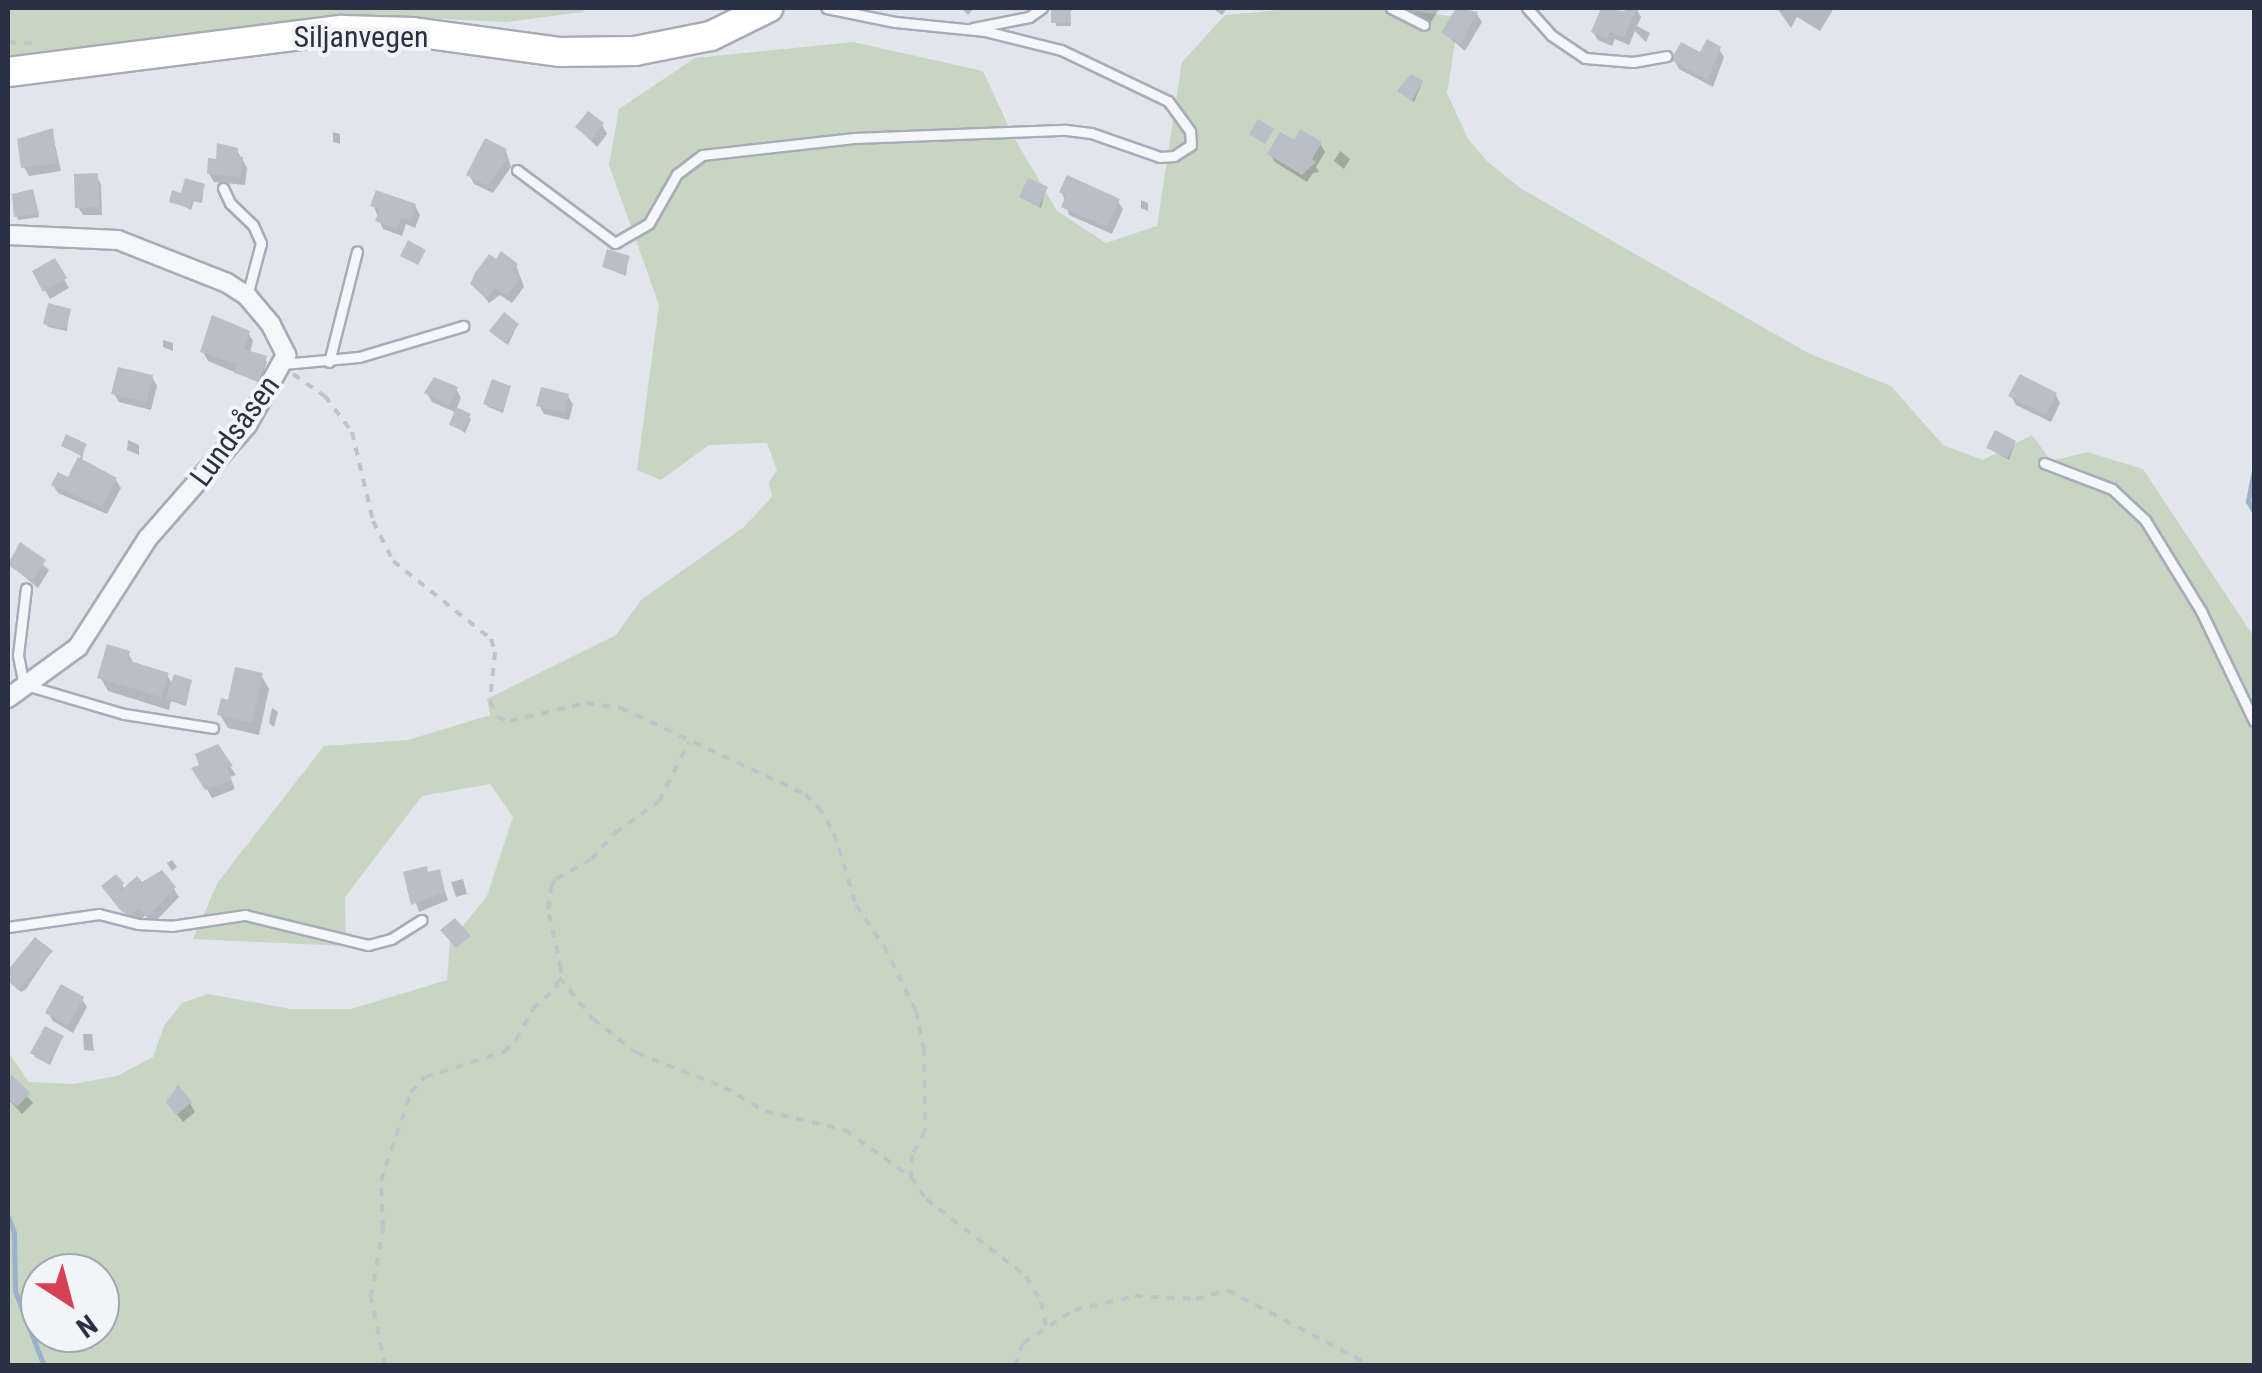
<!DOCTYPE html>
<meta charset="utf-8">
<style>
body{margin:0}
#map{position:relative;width:2262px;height:1373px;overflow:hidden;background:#e2e5eb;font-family:"Roboto Condensed",sans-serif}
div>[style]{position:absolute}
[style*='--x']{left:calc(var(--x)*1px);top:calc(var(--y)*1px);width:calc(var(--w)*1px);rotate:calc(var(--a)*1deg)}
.green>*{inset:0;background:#c7d5c3}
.shadow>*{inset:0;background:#0003}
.stream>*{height:5px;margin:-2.5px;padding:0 2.5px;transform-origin:2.5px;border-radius:2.5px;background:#9cb2cc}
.building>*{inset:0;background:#b9bec9}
.path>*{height:4px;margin-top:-2px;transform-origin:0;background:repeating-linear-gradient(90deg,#c0c3ca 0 8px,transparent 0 16px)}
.roads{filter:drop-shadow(2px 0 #a7acb6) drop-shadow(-2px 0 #a7acb6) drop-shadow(0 2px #a7acb6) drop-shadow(0 -2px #a7acb6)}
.lane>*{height:9px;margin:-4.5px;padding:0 4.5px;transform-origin:4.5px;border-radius:4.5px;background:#f5f6f9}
.street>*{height:18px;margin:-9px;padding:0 9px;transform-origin:9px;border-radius:9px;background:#f5f6f9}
.primary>*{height:28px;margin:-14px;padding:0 14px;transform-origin:14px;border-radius:14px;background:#fff}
span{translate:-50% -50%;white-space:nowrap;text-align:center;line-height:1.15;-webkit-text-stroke:8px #f2f4f8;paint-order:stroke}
.street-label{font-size:30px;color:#293244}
.frame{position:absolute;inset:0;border:10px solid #293244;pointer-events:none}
.north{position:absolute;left:20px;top:1253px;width:100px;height:100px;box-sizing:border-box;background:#f2f4f8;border:2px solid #a2a6b0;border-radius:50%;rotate:144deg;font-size:28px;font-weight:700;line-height:40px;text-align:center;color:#293244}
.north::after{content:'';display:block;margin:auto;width:35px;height:45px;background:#d54255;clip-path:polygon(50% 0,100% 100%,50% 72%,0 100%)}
</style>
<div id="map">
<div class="green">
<i style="clip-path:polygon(8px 8px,584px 8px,583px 12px,507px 22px,360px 15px,171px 39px,8px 84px)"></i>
<i style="clip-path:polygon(evenodd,1301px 8px,1385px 8px,1459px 17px,1447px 93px,1468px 139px,1487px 161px,1520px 188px,1808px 353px,1891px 386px,1943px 445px,1983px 460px,2032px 435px,2051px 461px,2087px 452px,2143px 469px,2254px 637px,2254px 1365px,8px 1365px,8px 1052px,29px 1082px,73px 1084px,117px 1076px,153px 1057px,164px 1026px,182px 1003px,208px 994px,291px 1009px,351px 1009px,447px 980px,450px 942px,487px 896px,513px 817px,490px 784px,422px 796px,345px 897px,346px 946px,193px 939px,218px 882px,324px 746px,408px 740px,490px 715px,487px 699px,616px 635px,641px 600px,744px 527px,772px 497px,769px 482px,777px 470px,767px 443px,709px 445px,661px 480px,637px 470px,659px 305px,609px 165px,619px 109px,695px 58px,853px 42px,983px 71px,1012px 134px,1057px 211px,1106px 243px,1157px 226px,1182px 62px,1225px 15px,1301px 8px,40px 1273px,100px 1273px,100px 1333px,40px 1333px,40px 1273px)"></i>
</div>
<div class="shadow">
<i style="clip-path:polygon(961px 8px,974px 8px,968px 15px)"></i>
<i style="clip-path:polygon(1054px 8px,1070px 8px,1071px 26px,1056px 26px)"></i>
<i style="clip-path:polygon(1212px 8px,1227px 8px,1222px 15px)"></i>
<i style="clip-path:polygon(1404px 8px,1440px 8px,1431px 22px)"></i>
<i style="clip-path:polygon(1459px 8px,1477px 14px,1482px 22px,1465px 51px,1444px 33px)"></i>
<i style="clip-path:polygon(1603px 8px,1624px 15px,1627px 8px,1636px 8px,1641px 17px,1637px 26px,1650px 33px,1646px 42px,1635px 31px,1629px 45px,1615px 39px,1612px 46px,1598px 40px,1593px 32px)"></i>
<i style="clip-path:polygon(1777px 8px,1834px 8px,1820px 31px,1797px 17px,1791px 28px)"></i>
<i style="clip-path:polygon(1719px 49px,1724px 57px,1713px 87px,1679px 69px,1674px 60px)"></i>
<i style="clip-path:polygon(1422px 83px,1414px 102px,1400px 92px)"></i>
<i style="clip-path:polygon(602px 125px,607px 134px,597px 147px,578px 128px)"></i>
<i style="clip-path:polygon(52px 131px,61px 171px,29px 176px,24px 167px)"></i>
<i style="clip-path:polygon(333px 132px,340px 134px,340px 144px,333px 142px)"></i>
<i style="clip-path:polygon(1295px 144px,1320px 144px,1325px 152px,1316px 167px,1319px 172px,1313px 173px,1307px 182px,1275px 162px,1270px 154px)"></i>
<i style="clip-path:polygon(237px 150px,247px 168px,245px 185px,214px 182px,209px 174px)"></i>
<i style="clip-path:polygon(506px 151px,511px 167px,493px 193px,474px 184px,469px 175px)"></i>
<i style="clip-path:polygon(1340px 151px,1350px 159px,1344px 169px,1334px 161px)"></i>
<i style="clip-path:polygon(96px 176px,101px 184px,102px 215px,83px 215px,78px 207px)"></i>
<i style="clip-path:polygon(204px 186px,202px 203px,194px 201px,191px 210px,172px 201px)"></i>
<i style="clip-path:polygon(1046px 189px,1041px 208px,1022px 197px)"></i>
<i style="clip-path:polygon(1062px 192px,1118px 201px,1123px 209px,1112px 234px,1069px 215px)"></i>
<i style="clip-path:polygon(34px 196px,39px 217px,18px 220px,14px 197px)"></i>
<i style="clip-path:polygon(1141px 200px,1148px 203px,1148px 211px,1141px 208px)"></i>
<i style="clip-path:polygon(373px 205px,415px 206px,420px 215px,415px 228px,406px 224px,402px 236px,383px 229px)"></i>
<i style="clip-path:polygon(628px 258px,626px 276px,604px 267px)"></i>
<i style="clip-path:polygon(54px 261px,69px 288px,50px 299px,35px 272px)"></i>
<i style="clip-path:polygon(516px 265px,524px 287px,512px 303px,500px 295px,489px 303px,473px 283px)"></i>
<i style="clip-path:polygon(69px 311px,67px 331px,48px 327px,46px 324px)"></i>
<i style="clip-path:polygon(517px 326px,508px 345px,494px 335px)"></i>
<i style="clip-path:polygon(248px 333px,253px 341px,250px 353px,267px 361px,260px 383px,208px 361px,203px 352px)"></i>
<i style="clip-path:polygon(163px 340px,173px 343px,173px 351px,163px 347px)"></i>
<i style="clip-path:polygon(152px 377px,157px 386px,151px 410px,119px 402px,114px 394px)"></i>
<i style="clip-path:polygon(510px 388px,503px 413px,488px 407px,486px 404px)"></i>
<i style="clip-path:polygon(456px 389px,461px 398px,456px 410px,471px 419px,465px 433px,452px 424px,457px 413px,432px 402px,427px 393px)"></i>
<i style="clip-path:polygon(2056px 395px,2060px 403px,2051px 422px,2016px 405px,2011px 396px)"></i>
<i style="clip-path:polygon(568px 396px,573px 405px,569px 420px,544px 414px,539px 405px)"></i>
<i style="clip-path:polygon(128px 440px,139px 445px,139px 455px,127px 450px)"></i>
<i style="clip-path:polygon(2015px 442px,2009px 460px,1989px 448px)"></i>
<i style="clip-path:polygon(63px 446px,85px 446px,82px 460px,116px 480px,121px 488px,107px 514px,58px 493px,53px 485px,69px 480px,81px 456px)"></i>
<i style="clip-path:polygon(20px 545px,49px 570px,38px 588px,8px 563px)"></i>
<i style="clip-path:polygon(128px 653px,135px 666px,167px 675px,173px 685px,191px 682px,186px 706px,171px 701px,169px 710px,108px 691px,100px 677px)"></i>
<i style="clip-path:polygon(261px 675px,269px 689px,259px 735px,228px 728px,220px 715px)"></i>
<i style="clip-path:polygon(272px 708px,278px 712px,274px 727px,269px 723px)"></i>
<i style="clip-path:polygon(217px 748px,236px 775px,230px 777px,235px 789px,212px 798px,195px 769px)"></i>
<i style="clip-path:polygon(172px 860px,177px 867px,172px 871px,167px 863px)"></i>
<i style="clip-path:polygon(438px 872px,448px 900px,419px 912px,406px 873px)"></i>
<i style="clip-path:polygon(463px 879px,467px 894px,456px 897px,451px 882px)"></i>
<i style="clip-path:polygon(122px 885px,125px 890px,141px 885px,174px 889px,179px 897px,153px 924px,146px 915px,136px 923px,109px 895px)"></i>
<i style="clip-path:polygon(51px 952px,26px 989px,21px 992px,13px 985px,9px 972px)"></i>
<i style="clip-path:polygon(82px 999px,87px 1007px,73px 1033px,53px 1021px,48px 1013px)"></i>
<i style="clip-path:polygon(83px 1034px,92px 1034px,94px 1051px,84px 1050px)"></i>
<i style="clip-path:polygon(62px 1038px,50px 1065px,35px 1057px,33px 1053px)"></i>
<i style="clip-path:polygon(12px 1079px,33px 1103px,22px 1114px,8px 1099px)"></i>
<i style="clip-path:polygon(190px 1103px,195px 1112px,183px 1122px,174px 1111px)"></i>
</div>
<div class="stream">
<i style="--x:2254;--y:470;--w:32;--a:101"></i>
<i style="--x:2248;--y:501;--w:13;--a:61"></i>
<i style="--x:8;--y:1217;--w:17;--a:69"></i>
<i style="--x:14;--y:1233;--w:58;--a:89"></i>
<i style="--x:15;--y:1291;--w:80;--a:68.9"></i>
</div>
<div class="building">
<i style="clip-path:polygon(1051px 8px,1071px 8px,1070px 23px,1051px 23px)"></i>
<i style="clip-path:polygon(1456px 8px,1478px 12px,1460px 44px,1441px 33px)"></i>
<i style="clip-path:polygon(1601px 8px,1623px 11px,1637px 8px,1624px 38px,1610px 32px,1607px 39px,1591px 32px)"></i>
<i style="clip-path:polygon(1707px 39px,1721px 47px,1708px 80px,1671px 60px,1681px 42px,1700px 52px)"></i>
<i style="clip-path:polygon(1411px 74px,1423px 81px,1412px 101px,1397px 91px)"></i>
<i style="clip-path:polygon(588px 111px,604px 123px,591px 140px,575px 127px)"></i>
<i style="clip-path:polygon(1258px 119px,1274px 129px,1265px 144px,1249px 134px)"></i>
<i style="clip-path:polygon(53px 128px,57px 163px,21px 168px,17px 139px)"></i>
<i style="clip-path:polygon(1300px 129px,1322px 142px,1312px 159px,1316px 162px,1302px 175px,1267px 154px,1280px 132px,1294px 140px)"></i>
<i style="clip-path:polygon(485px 138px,507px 149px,504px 155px,508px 157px,488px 186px,466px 175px)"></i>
<i style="clip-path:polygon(217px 143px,238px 148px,238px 156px,243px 157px,241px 177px,207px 174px,208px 158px,216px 159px)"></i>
<i style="clip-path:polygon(98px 173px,99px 207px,75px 208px,74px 174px)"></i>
<i style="clip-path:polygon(1067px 175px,1120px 199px,1107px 227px,1061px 207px,1066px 196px,1059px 192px)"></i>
<i style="clip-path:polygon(185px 178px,205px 184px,200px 201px,192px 199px,190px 208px,169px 202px,172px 190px,181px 193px)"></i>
<i style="clip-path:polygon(1028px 178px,1048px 187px,1039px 207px,1019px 197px)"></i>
<i style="clip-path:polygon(33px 189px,39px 214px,14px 217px,12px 194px)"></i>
<i style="clip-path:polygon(376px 190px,416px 204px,411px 220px,401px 217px,397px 229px,375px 221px,380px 209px,370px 206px)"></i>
<i style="clip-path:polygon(408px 240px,426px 250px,418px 265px,400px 256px)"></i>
<i style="clip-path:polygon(607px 249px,630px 256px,624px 274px,602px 267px)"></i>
<i style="clip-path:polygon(501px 251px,518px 264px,512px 271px,521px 277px,507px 296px,495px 288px,488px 297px,482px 295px,470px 284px,475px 273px,489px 254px,496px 259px)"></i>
<i style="clip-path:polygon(55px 258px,67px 278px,43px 292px,32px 271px)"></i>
<i style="clip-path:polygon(48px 303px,71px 309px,66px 329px,43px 324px)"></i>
<i style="clip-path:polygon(504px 312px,519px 324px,505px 343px,489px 331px)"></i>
<i style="clip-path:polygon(212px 315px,250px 331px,244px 349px,267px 356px,259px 381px,234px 373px,237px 364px,200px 352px)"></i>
<i style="clip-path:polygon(118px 367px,153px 375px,147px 402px,111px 394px)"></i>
<i style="clip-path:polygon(2020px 374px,2057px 393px,2046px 415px,2008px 396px)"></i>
<i style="clip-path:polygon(434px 377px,458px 387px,450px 405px,424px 393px)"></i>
<i style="clip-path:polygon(492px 379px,511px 386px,502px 411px,483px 404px)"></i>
<i style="clip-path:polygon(541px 387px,569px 394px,564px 413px,536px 406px)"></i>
<i style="clip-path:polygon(456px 407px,471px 414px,463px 431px,449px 425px)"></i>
<i style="clip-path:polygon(1995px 430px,2016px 441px,2008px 458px,1986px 448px)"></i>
<i style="clip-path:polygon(66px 434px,87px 444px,81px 455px,61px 446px)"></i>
<i style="clip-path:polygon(78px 457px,117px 478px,102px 507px,51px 485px,58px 472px,68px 477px)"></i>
<i style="clip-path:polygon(20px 542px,46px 560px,32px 581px,8px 565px)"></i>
<i style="clip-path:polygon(107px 644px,130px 651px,127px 660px,169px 673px,161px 697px,97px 678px)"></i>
<i style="clip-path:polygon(235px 667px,263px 673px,252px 723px,217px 715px,221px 698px,228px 700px)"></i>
<i style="clip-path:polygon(174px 674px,192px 680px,185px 704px,166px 698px)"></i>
<i style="clip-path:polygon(218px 744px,233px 766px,227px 768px,232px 780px,205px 790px,191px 768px,199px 765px,195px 754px)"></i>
<i style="clip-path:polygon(427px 866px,428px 872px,440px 869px,445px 892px,411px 905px,403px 872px)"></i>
<i style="clip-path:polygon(162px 870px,176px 887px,147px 918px,139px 908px,130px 916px,121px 911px,101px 886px,116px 874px,124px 883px,119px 892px,137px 876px,142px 882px)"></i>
<i style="clip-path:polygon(455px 918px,471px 936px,456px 948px,440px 930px)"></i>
<i style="clip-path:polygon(35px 937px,53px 951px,18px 990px,8px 981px,12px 976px,8px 970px)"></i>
<i style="clip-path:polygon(61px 984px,84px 997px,68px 1026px,45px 1013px)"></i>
<i style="clip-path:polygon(45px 1026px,64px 1036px,48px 1064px,30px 1053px)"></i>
<i style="clip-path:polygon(12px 1075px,30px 1093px,17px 1107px,8px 1098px,8px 1080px)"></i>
<i style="clip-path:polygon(178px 1085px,192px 1102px,176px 1115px,166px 1102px)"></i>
</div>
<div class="path">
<i style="--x:8;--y:42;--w:30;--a:4"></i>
<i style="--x:293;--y:374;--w:39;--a:35"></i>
<i style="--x:325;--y:396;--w:45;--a:53.1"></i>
<i style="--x:352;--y:432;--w:91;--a:76.7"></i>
<i style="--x:373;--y:521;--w:45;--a:63.4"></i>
<i style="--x:393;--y:561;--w:125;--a:38.5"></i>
<i style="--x:491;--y:639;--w:14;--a:73"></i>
<i style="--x:495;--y:652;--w:49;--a:95.8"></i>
<i style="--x:490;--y:701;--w:17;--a:66"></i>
<i style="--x:497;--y:717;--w:14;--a:17"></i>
<i style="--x:510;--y:721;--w:78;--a:-13.3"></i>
<i style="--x:586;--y:703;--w:35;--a:8"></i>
<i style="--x:621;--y:708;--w:203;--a:25.1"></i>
<i style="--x:805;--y:794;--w:18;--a:45"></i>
<i style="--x:818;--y:807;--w:31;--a:58"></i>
<i style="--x:834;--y:833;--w:75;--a:73"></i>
<i style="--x:856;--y:905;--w:50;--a:55.7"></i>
<i style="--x:884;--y:946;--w:72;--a:63.8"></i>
<i style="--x:916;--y:1011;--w:38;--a:78"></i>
<i style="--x:924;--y:1048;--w:83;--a:89.3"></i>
<i style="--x:925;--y:1131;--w:27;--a:118"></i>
<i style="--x:912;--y:1155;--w:22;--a:93"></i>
<i style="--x:911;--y:1177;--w:27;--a:56"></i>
<i style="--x:926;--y:1199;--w:126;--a:37.6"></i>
<i style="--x:1026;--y:1276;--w:30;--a:60"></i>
<i style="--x:1041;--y:1302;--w:25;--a:78"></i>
<i style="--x:559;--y:977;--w:54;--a:51"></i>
<i style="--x:593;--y:1019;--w:56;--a:37.7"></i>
<i style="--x:637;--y:1053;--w:93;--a:21.3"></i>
<i style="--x:724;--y:1087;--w:48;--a:30.3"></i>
<i style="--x:765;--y:1111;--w:82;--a:13.4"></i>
<i style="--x:845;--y:1130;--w:81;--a:35.5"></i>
<i style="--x:385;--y:1366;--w:70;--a:-101.5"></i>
<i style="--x:371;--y:1297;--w:70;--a:-80.1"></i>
<i style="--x:383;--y:1228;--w:47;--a:-92.4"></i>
<i style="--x:381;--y:1181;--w:94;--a:-71.4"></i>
<i style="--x:411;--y:1092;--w:21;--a:-47"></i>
<i style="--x:425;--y:1077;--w:83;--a:-17.6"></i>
<i style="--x:504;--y:1052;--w:17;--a:-45"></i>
<i style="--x:516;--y:1040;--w:35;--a:-61"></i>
<i style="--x:533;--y:1009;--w:31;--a:-42"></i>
<i style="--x:556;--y:988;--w:20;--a:-75"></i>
<i style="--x:561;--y:969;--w:61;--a:-102.2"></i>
<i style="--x:548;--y:909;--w:22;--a:-82"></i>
<i style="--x:551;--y:887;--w:9;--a:-58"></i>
<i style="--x:556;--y:879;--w:40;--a:-29.7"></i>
<i style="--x:591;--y:859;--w:35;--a:-47"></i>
<i style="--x:615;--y:833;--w:54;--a:-36"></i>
<i style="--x:659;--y:801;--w:66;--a:-63"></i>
<i style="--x:1015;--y:1366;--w:24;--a:-71"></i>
<i style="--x:1023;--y:1343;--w:61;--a:-32.9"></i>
<i style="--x:1074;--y:1310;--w:63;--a:-12.9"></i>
<i style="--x:1135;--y:1296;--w:61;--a:2.8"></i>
<i style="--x:1196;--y:1299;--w:32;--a:-16"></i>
<i style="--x:1227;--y:1290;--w:164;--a:27.7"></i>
</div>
<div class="roads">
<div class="lane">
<i style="--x:1391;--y:8;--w:37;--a:27"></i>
<i style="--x:1527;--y:8;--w:36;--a:48"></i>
<i style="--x:1551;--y:35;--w:41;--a:34.1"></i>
<i style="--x:1585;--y:58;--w:48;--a:4.8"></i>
<i style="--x:1633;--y:62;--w:34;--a:-10"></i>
<i style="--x:973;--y:28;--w:57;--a:-11.1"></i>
<i style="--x:1029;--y:17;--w:16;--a:-35"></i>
<i style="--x:517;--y:170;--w:122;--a:36.7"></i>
<i style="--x:615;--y:243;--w:39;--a:-30"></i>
<i style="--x:649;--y:223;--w:56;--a:-60.3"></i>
<i style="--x:677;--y:174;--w:31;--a:-37"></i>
<i style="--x:702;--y:155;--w:153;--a:-6.4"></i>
<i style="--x:854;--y:138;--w:212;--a:-2.2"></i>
<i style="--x:1066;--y:130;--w:25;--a:7"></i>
<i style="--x:1091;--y:133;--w:73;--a:19.2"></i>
<i style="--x:1160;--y:157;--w:14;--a:-4"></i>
<i style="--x:1174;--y:156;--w:20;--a:-33"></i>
<i style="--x:1191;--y:145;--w:14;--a:-94"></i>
<i style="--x:1190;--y:131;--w:37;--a:-126"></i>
<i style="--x:1168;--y:101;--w:119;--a:-154.5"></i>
<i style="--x:1061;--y:50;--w:78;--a:-166"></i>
<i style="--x:985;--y:31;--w:90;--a:-174.3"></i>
<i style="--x:895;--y:22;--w:70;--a:-168.5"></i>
<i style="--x:223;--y:188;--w:17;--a:65"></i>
<i style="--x:230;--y:203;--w:32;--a:44"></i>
<i style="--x:253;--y:225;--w:20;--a:66"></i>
<i style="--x:261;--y:243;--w:55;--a:104.8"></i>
<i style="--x:329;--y:362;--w:114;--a:-75.8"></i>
<i style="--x:283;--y:364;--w:76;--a:-5.3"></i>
<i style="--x:359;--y:357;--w:109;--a:-16.6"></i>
<i style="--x:2044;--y:463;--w:73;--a:20.9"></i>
<i style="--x:2112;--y:489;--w:45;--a:43.2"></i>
<i style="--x:2145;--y:520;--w:107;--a:58.4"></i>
<i style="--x:2201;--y:611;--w:122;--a:64.3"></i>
<i style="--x:24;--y:686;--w:32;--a:-101"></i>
<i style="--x:18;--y:655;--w:67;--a:-83.2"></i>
<i style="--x:29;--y:686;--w:99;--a:16.4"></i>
<i style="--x:124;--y:714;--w:90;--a:8.9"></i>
<i style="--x:8;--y:927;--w:92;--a:-8.1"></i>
<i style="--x:99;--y:914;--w:40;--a:14.4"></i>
<i style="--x:138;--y:924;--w:33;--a:3"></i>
<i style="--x:171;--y:926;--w:75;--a:-8.5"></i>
<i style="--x:245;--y:915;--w:127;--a:13.7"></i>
<i style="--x:368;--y:945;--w:24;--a:-15"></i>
<i style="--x:391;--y:939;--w:36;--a:-32"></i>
</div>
<div class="street">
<i style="--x:8;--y:235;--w:110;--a:2.6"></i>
<i style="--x:118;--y:240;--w:117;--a:21.5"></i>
<i style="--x:227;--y:283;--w:24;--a:33"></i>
<i style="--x:247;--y:296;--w:38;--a:50"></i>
<i style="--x:271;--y:325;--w:34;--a:63"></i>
<i style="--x:286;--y:355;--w:80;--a:119.1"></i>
<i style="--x:247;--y:425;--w:150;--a:131.2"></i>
<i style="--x:148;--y:538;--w:130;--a:122.7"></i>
<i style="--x:78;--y:647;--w:87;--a:143.9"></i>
</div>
<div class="primary">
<i style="--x:8;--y:72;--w:337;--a:-7.2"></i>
<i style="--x:342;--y:30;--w:71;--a:1.6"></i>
<i style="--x:413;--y:32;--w:147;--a:7.8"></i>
<i style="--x:559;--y:52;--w:76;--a:-0.8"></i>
<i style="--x:635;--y:51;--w:77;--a:-11.2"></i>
<i style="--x:711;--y:36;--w:64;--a:-26.2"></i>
</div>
</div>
<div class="street-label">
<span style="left:361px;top:37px">Siljanvegen</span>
<span style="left:235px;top:431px;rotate:-54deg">Lundsåsen</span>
</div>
<div class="frame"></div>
<div class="north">N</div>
</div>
